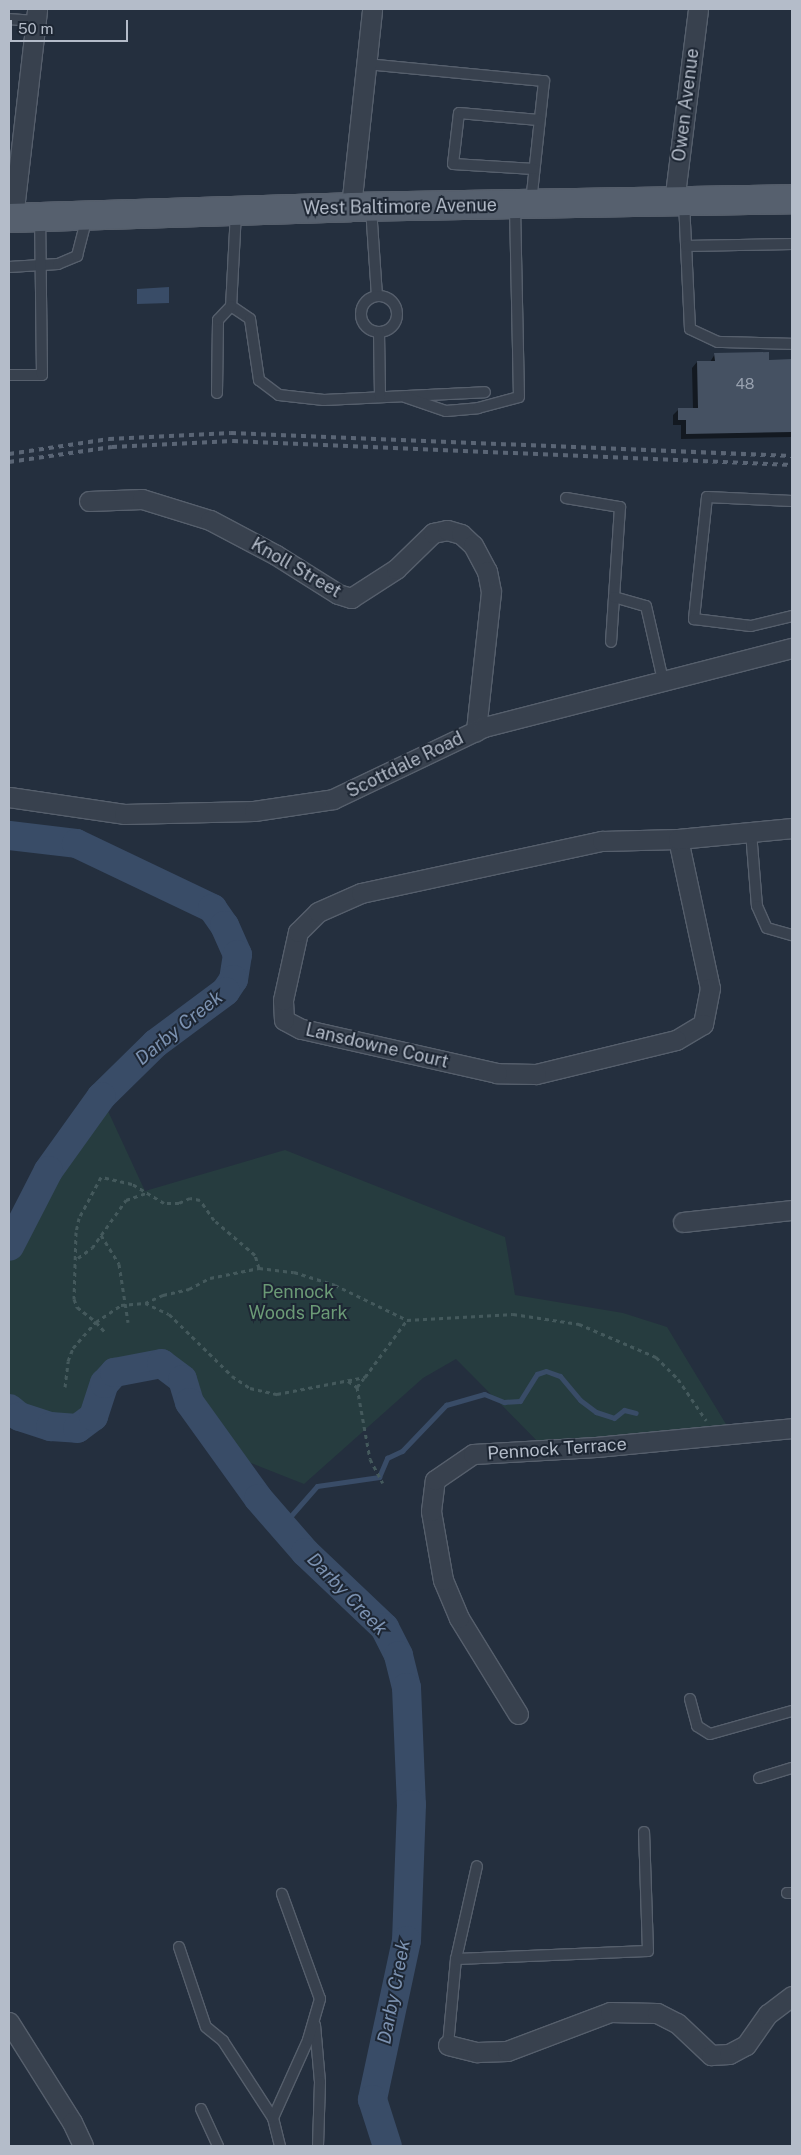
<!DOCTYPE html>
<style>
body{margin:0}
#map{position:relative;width:801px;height:2155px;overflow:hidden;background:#242f3e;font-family:"Public Sans",sans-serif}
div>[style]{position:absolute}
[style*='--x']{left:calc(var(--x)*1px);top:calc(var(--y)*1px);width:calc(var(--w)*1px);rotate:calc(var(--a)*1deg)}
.green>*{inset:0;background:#263c3f}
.water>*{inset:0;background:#394c67}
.shadow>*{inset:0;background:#0007}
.stream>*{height:5px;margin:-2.5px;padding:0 2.5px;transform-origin:2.5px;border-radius:2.5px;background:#394c67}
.river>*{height:29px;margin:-14.5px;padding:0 14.5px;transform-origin:14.5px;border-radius:14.5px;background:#394c67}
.building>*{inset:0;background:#455162}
.path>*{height:3px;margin-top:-1.5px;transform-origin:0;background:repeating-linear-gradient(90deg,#44595c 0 4px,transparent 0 8px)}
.roads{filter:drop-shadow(1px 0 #565f6c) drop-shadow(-1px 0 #565f6c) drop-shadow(0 1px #565f6c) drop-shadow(0 -1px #565f6c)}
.lane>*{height:10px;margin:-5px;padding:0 5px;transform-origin:5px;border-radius:5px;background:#38414e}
.lane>.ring{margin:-5px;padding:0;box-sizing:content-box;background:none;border:10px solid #38414e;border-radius:50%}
.street>*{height:19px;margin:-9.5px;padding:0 9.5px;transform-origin:9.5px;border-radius:9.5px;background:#38414e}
.primary>*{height:28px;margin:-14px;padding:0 14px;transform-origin:14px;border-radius:14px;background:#56606e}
.rail>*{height:4px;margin-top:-2px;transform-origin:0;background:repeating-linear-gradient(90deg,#5a6575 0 5px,transparent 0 10px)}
span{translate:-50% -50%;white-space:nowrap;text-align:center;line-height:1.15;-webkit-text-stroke:4px #1d2633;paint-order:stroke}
.number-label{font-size:15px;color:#98a1af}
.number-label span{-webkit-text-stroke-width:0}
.street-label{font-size:18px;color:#b4bcc9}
.park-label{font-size:18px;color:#6b9a76}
.water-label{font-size:19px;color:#7c92b1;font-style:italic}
.frame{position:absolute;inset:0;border:10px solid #b4bcc9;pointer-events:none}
.scale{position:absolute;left:10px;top:20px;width:118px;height:22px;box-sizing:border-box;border:2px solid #b4bcc9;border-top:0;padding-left:6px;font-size:15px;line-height:18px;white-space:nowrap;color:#b4bcc9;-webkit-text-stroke:4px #1d2633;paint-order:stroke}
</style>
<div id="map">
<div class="green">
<i style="clip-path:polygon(101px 1096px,145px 1191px,285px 1150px,505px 1237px,515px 1295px,623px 1313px,667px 1327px,732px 1434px,546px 1450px,456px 1359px,423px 1378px,304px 1484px,228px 1454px,189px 1402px,181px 1379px,161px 1363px,114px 1372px,104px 1383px,93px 1416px,77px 1428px,50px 1426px,19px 1416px,9px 1408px,9px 1246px,48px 1170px)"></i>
</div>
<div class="water">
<i style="clip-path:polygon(169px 287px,169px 303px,137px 304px,137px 289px)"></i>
</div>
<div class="shadow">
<i style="clip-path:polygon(715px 354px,767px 361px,792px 360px,792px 437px,681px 439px,681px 425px,673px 425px,673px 415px,679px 409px,693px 409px,692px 368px,697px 362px,710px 362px)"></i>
</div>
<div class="stream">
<i style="--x:282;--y:1526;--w:53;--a:-48.8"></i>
<i style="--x:317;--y:1486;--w:63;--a:-8.3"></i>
<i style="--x:379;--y:1477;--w:21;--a:-67"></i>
<i style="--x:387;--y:1458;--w:17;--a:-25"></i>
<i style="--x:402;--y:1451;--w:64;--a:-46.3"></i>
<i style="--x:446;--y:1405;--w:40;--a:-16"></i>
<i style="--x:484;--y:1394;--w:22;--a:22"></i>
<i style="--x:504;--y:1402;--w:16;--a:-4"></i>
<i style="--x:520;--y:1401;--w:32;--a:-58"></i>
<i style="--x:537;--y:1374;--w:9;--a:-18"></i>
<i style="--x:546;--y:1371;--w:15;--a:20"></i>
<i style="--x:560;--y:1376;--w:31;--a:50"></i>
<i style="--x:580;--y:1400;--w:20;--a:37"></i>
<i style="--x:596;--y:1412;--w:19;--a:18"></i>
<i style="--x:614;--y:1418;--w:13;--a:-39"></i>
<i style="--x:624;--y:1410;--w:12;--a:14"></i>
</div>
<div class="river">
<i style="--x:9;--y:835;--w:67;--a:6.8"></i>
<i style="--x:76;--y:843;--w:151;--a:25.5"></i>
<i style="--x:212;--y:908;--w:21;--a:55"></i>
<i style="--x:224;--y:925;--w:32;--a:66"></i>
<i style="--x:237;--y:954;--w:25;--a:99"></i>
<i style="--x:233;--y:979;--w:14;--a:124"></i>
<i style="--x:225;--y:991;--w:87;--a:143.4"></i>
<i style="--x:155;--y:1043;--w:76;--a:135.5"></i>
<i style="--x:101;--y:1096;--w:91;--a:125.6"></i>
<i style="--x:48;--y:1170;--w:85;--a:117.2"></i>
<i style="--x:9;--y:1408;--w:13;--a:39"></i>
<i style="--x:19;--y:1416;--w:33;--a:18"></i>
<i style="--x:50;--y:1426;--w:27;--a:4"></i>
<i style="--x:77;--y:1428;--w:20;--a:-37"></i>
<i style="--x:93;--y:1416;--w:35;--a:-72"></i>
<i style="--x:104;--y:1383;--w:15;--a:-48"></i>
<i style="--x:114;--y:1372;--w:48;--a:-10.8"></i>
<i style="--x:161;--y:1363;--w:26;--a:37"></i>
<i style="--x:182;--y:1379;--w:24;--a:73"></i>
<i style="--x:189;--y:1402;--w:118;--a:54.3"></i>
<i style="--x:258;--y:1498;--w:72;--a:49"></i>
<i style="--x:305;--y:1552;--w:109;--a:43.5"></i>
<i style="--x:384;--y:1627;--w:31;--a:63"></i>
<i style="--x:398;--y:1655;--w:33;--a:76"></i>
<i style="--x:406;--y:1687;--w:117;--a:87.6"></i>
<i style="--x:411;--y:1804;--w:136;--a:92.1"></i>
<i style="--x:406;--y:1940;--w:163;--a:102.1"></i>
<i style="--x:372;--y:2099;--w:49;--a:72.3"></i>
</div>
<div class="building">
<i style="clip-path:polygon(769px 352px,769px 360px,792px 359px,792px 432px,686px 434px,686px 420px,678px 420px,678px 408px,698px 408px,697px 361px,715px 361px,714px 353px)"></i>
</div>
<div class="path">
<i style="--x:101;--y:1235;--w:34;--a:58"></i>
<i style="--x:119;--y:1264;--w:59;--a:81.2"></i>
<i style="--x:78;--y:1258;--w:17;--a:-36"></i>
<i style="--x:92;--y:1248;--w:59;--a:-54.7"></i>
<i style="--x:126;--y:1200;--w:21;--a:-19"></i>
<i style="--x:259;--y:1268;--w:35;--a:7"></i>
<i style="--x:294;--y:1272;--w:43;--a:17.6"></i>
<i style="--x:335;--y:1285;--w:80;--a:25.9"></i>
<i style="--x:145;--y:1303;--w:20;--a:-24"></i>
<i style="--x:163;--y:1295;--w:27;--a:-13"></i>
<i style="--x:189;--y:1289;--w:24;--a:-28"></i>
<i style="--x:210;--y:1278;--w:50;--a:-11.5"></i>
<i style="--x:259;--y:1268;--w:14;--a:-107"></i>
<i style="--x:255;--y:1255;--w:54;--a:-139.5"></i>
<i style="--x:214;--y:1220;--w:24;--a:-125"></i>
<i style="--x:200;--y:1200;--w:10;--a:-169"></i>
<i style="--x:190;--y:1198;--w:12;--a:156"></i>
<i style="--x:179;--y:1203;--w:15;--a:180"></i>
<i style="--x:164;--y:1203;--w:37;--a:-149"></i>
<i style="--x:132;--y:1184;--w:32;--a:-167"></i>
<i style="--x:101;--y:1177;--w:47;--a:118.2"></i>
<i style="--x:79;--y:1218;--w:14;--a:102"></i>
<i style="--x:76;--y:1232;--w:67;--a:91.7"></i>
<i style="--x:74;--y:1299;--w:9;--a:69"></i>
<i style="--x:77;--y:1307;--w:24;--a:38"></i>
<i style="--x:96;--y:1322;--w:30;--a:-34"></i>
<i style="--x:121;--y:1305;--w:24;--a:-5"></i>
<i style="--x:145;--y:1303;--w:26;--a:25"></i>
<i style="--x:169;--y:1314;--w:88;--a:44.5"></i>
<i style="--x:232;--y:1376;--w:22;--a:34"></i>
<i style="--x:250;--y:1388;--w:28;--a:13"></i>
<i style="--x:277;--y:1394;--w:90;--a:-10.9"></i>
<i style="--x:365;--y:1377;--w:71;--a:-53.6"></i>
<i style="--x:407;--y:1320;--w:106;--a:-3.2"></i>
<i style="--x:513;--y:1314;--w:67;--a:8.6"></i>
<i style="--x:579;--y:1324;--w:84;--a:23.2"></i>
<i style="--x:656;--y:1357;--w:31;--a:45"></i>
<i style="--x:678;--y:1379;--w:50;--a:55.7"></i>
<i style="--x:348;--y:1381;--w:11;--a:34"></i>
<i style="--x:357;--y:1387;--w:73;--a:79.8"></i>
<i style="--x:370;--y:1459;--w:27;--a:62"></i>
<i style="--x:65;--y:1387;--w:26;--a:-83"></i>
<i style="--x:68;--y:1361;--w:14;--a:-69"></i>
<i style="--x:73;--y:1348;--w:35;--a:-49"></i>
<i style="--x:96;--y:1322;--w:13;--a:48"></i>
<i style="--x:357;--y:1387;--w:11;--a:-52"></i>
</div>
<div class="roads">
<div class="lane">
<i style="--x:9;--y:19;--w:26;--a:4"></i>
<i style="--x:366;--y:64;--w:179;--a:5.5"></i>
<i style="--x:544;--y:81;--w:123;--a:96.1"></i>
<i style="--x:534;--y:169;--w:81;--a:-176.5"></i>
<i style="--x:453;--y:164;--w:51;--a:-83.3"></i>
<i style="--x:459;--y:113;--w:80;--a:5"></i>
<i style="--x:684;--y:202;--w:127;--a:87.3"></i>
<i style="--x:690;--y:329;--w:31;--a:25"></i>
<i style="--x:718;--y:342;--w:74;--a:1.5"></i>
<i style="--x:371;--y:208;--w:88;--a:86.1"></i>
<i style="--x:236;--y:212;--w:94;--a:93"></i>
<i style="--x:231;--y:306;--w:23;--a:34"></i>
<i style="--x:250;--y:319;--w:62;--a:81.6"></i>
<i style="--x:259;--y:380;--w:25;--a:37"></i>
<i style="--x:279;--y:395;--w:45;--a:6.3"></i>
<i style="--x:324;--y:400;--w:161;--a:-2.8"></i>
<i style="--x:686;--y:246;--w:106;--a:-1.1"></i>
<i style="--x:9;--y:267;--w:49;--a:-3.5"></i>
<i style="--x:58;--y:264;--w:21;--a:-23"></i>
<i style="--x:77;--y:256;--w:40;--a:-75.6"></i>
<i class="ring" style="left:361px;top:296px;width:26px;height:26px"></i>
<i style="--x:379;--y:332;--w:65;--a:89.1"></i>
<i style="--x:9;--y:375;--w:33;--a:0"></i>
<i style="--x:42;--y:375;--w:157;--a:-90.7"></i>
<i style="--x:217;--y:393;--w:73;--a:-89.2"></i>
<i style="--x:218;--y:320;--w:19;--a:-47"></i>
<i style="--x:405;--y:397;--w:43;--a:18.9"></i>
<i style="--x:446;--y:411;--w:32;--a:-5"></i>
<i style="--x:478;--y:408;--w:42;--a:-15"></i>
<i style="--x:519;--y:397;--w:192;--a:-91.2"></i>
<i style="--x:566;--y:498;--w:55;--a:9.5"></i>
<i style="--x:620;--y:507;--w:135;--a:93.8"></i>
<i style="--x:792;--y:501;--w:85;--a:-177.3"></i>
<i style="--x:707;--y:497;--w:123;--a:96.1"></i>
<i style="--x:694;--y:619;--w:57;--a:7"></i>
<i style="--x:751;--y:626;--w:42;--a:-13.7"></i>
<i style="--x:614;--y:597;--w:33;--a:16"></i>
<i style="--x:646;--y:606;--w:76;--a:77.1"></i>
<i style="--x:751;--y:832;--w:74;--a:85.4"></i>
<i style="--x:757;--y:906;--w:24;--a:66"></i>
<i style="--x:767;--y:928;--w:26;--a:16"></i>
<i style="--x:690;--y:1699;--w:28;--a:75"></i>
<i style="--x:697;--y:1726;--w:15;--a:32"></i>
<i style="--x:710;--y:1734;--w:85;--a:-15.7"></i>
<i style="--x:759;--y:1778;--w:34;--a:-17"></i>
<i style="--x:787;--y:1893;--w:5;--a:0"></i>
<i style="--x:179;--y:1947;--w:84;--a:71.4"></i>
<i style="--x:206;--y:2027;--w:22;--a:39"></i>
<i style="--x:223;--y:2041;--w:92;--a:57"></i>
<i style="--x:273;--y:2118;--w:29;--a:76"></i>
<i style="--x:456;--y:1959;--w:95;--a:-77.3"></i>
<i style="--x:315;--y:2025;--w:57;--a:85"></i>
<i style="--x:320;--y:2082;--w:64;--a:91.8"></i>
<i style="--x:448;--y:2045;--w:86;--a:-84.7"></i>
<i style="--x:456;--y:1959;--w:192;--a:-2.4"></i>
<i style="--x:648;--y:1951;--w:119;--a:-91.9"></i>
<i style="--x:201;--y:2109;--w:41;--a:65.3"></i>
<i style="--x:273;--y:2118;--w:85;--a:-65.8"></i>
<i style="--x:308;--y:2040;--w:43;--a:-73.7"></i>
<i style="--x:320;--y:1999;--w:112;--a:-109.9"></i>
</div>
<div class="street">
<i style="--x:674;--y:202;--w:194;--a:-82.9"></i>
<i style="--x:351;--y:207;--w:199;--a:-83.9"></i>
<i style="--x:13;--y:218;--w:210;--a:-83.4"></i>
<i style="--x:89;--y:501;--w:53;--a:-2.2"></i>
<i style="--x:142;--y:499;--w:71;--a:17.2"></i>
<i style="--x:210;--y:520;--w:75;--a:27.9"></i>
<i style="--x:276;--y:555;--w:73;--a:32.2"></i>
<i style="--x:338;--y:594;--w:14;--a:17"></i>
<i style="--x:351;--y:598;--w:54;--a:-32.8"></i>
<i style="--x:396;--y:569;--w:52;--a:-44.2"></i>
<i style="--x:433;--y:533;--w:14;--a:-12"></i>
<i style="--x:447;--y:530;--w:15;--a:16"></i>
<i style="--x:461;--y:534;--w:16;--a:43"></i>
<i style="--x:473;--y:545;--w:30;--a:62"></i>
<i style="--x:487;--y:571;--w:21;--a:79"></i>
<i style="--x:491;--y:592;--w:140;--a:96.2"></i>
<i style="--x:9;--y:797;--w:116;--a:8.4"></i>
<i style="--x:124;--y:814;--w:130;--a:-1.3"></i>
<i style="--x:254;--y:811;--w:80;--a:-8.6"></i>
<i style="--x:333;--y:799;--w:167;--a:-25.5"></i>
<i style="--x:484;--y:727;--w:318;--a:-14.4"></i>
<i style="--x:678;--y:839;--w:152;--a:77.9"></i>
<i style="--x:710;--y:988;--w:37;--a:101"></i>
<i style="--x:703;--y:1024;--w:31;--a:149"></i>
<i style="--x:676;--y:1040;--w:144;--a:166.3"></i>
<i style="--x:536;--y:1074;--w:39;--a:-179"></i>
<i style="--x:497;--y:1073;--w:201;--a:-167.3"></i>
<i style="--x:301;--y:1029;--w:19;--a:-152"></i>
<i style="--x:284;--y:1020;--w:20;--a:-93"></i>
<i style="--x:283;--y:1000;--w:70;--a:-77.6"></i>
<i style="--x:298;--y:932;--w:28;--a:-45"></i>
<i style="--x:318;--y:912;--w:47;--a:-23.8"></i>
<i style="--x:361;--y:893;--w:247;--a:-12.2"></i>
<i style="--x:602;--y:841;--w:76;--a:-1.5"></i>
<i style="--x:678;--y:839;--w:115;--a:-5.5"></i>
<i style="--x:683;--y:1222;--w:110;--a:-6.3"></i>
<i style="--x:518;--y:1714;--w:113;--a:-121.6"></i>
<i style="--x:459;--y:1618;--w:41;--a:-112.8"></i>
<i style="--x:443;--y:1580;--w:70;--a:-99.9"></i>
<i style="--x:431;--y:1511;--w:31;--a:-83"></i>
<i style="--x:435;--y:1480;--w:46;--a:-34.4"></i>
<i style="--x:473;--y:1454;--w:123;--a:-3.3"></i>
<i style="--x:596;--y:1447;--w:197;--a:-5.5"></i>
<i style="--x:9;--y:2022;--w:118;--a:57.8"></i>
<i style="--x:72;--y:2122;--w:26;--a:65"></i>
<i style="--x:448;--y:2045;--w:30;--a:14"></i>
<i style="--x:477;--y:2052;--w:30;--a:-2"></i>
<i style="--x:507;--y:2051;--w:110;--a:-20.7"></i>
<i style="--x:610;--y:2012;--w:47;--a:1.2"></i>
<i style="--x:657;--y:2013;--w:22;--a:27"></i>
<i style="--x:677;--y:2023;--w:47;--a:43.3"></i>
<i style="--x:711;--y:2055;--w:18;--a:-3"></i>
<i style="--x:729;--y:2054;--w:19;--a:-28"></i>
<i style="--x:746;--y:2045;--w:38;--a:-55"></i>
<i style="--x:768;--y:2014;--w:30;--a:-37"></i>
</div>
<div class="primary">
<i style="--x:9;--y:218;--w:342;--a:-1.8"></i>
<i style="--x:351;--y:207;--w:441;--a:-1"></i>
</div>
</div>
<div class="rail">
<i style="--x:9;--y:454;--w:101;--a:-8.5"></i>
<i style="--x:109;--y:439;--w:122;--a:-2.8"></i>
<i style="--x:231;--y:433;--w:561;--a:2.35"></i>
<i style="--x:9;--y:462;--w:104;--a:-8.3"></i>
<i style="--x:112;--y:447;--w:121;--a:-2.8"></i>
<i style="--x:233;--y:441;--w:560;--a:2.46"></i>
</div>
<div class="number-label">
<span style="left:745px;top:384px">48</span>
</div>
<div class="street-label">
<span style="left:686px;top:105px;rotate:-83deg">Owen Avenue</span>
<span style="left:400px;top:207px;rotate:-1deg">West Baltimore Avenue</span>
<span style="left:296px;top:568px;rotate:30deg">Knoll Street</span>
<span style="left:405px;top:765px;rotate:-26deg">Scottdale Road</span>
<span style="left:377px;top:1046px;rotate:13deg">Lansdowne Court</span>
<span style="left:557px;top:1449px;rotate:-4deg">Pennock Terrace</span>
</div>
<div class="park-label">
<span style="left:298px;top:1303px">Pennock<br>Woods Park</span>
</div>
<div class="water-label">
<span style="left:179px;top:1028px;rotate:-39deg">Darby Creek</span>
<span style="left:347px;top:1594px;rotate:46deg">Darby Creek</span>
<span style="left:394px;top:1992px;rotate:-79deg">Darby Creek</span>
</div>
<div class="frame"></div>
<div class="scale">50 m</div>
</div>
